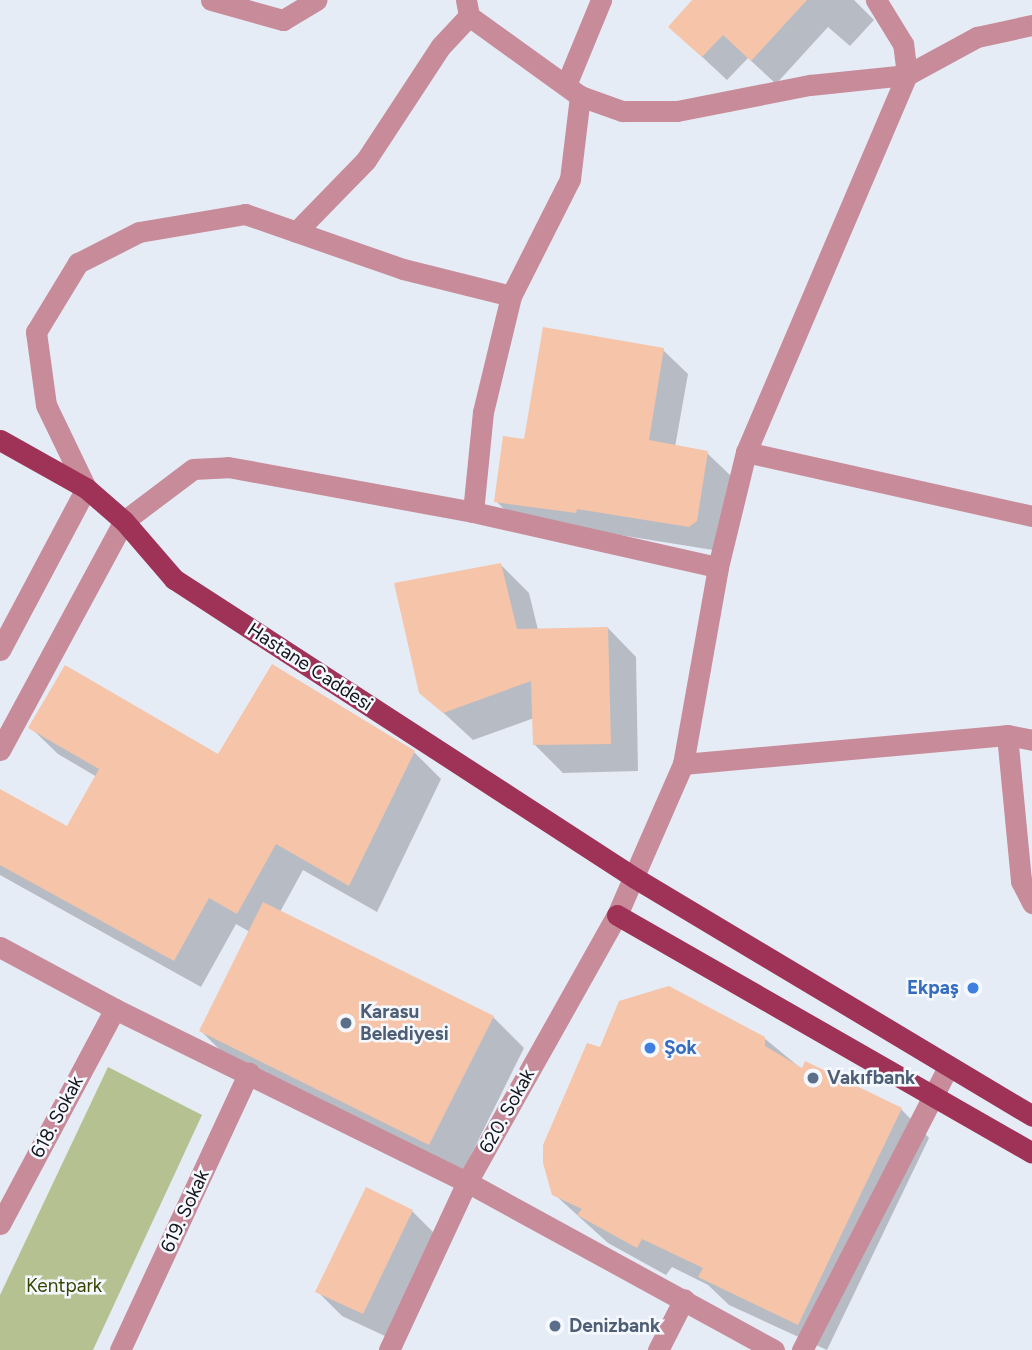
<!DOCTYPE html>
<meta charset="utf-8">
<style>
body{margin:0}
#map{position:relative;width:1032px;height:1350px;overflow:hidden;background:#e5ecf6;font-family:Figtree,sans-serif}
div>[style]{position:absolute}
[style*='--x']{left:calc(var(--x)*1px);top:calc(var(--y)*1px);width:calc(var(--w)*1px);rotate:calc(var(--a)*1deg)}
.green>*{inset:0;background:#b5c191}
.shadow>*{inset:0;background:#0003}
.building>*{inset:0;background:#f5c4a9}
.minor>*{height:21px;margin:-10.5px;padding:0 10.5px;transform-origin:10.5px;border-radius:10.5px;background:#c88b9a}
.major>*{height:21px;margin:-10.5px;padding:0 10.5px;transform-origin:10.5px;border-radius:10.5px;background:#9f3357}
.dots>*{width:19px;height:19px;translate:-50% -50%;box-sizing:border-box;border:4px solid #f5f9ff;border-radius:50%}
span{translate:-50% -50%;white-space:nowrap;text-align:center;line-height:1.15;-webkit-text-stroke:5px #f5f9ff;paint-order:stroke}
.street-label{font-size:19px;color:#131518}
.shop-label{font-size:19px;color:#366cbe;font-weight:700}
.right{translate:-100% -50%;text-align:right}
.left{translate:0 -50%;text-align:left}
.service-label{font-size:19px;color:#4e5e75;font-weight:700}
.park-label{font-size:19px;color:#394401}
</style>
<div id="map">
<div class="green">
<i style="clip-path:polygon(108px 1067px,202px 1115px,93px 1350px,0 1350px,0 1295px)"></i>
</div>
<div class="shadow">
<i style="clip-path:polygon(694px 0,854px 0,874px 20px,850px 46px,828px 27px,776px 84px,748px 58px,727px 80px,670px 27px)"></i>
<i style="clip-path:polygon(663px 350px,688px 374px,675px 447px,707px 453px,732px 477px,713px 550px,601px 532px,520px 525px,496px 501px,526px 441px)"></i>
<i style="clip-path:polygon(501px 565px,529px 593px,538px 630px,608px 628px,636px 657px,638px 771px,563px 773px,534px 744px,534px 718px,473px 740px,421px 692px)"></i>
<i style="clip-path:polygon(30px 727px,219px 756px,414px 752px,441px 779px,377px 912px,303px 870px,280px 912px,493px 1017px,524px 1048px,461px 1175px,232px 1062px,201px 1031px,250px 932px,236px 924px,201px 987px,0 875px,0 791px,67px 829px,97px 777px,58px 754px)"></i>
<i style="clip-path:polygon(764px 1038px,803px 1070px,901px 1109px,929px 1138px,827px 1350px,729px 1305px,708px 1285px,672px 1267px,666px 1275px,608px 1243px,554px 1194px,601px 1050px)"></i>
<i style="clip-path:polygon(412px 1211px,436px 1235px,387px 1337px,342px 1316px,317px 1291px)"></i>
</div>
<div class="building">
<i style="clip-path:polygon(692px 0,807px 0,751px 61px,723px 35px,702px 57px,668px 27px)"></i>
<i style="clip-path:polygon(543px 327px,664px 348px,649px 440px,708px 451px,697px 521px,689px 527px,577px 509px,576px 513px,494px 502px,503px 436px,524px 439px)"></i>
<i style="clip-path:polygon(501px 563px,517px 629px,608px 627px,611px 744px,533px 745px,531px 681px,443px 713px,419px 693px,394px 583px)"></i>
<i style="clip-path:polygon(272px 664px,415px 751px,349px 886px,276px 844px,237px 914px,209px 898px,174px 961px,0 865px,0 789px,67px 826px,99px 769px,28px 728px,65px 665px,218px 754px)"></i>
<i style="clip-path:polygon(263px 902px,494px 1016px,429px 1145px,199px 1031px)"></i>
<i style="clip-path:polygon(669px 986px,765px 1037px,765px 1046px,802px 1068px,805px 1061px,902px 1108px,798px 1325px,698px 1277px,703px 1268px,642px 1239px,637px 1248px,577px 1215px,582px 1209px,552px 1195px,543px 1163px,543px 1145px,587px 1043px,600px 1047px,619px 1001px)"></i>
<i style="clip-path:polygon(366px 1187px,413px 1210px,363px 1314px,315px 1292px)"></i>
</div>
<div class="minor">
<i style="--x:211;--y:0;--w:75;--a:15.5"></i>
<i style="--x:283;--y:20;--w:39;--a:-31"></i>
<i style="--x:466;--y:0;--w:16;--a:79"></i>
<i style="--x:469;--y:16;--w:137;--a:35.8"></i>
<i style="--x:580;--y:96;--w:45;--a:19.7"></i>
<i style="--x:622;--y:111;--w:55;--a:0"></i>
<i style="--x:677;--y:111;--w:136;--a:-11.1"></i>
<i style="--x:810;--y:85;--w:98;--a:-5.9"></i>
<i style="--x:907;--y:75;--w:31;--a:-97"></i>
<i style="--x:903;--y:44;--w:52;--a:-121.5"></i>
<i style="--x:566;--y:85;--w:92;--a:-67.6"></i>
<i style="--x:296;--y:232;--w:100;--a:-45.8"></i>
<i style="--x:366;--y:160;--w:136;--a:-56.7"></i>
<i style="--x:441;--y:46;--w:41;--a:-47"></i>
<i style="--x:746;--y:452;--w:293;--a:12.6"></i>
<i style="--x:473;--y:512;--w:100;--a:-84.3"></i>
<i style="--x:483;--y:412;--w:119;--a:-76.4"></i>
<i style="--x:511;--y:296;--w:131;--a:-63.2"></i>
<i style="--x:570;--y:179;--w:84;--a:-83.1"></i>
<i style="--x:0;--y:650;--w:183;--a:-62"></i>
<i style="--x:86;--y:488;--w:92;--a:-115.7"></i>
<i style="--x:46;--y:405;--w:74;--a:-97.8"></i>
<i style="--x:36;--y:332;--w:81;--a:-58.7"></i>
<i style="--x:78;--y:263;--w:68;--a:-26.9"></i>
<i style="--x:139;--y:232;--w:108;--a:-9.6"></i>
<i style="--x:245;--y:214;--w:167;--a:19.2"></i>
<i style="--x:403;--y:269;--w:111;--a:14"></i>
<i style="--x:1007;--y:735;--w:147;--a:84.5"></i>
<i style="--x:1021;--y:881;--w:25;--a:63"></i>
<i style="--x:0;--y:750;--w:260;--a:-61.6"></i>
<i style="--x:124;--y:521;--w:86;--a:-37"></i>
<i style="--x:193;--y:469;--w:35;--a:-3"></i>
<i style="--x:228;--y:467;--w:249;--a:10.4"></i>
<i style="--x:473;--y:512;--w:251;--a:12.7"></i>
<i style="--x:683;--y:764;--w:325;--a:-5.1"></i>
<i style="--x:1007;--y:735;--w:25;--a:11"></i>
<i style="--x:0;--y:947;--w:131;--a:28.3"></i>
<i style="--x:115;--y:1009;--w:392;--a:26.2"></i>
<i style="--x:467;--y:1182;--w:350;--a:28.7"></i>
<i style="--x:0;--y:1224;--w:244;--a:-61.9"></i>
<i style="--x:120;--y:1350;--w:306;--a:-65.1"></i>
<i style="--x:389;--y:1350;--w:185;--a:-65.1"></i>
<i style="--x:467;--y:1182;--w:306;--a:-60.7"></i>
<i style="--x:617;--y:915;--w:165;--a:-66.4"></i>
<i style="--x:683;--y:764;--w:200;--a:-79.9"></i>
<i style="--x:718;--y:567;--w:118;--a:-76.3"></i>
<i style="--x:746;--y:452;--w:410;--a:-66.9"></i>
<i style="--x:907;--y:75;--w:80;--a:-28.5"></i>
<i style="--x:977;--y:37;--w:56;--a:-12.3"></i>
<i style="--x:658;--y:1350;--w:57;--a:-63"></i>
<i style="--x:802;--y:1350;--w:316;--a:-62.7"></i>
</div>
<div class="major">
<i style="--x:0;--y:440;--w:98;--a:29.2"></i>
<i style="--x:86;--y:488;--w:50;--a:41"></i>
<i style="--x:124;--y:521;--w:77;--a:49.2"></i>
<i style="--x:174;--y:579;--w:549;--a:32.97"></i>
<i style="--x:635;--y:878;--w:463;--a:30.9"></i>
<i style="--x:617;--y:915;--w:478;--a:29.8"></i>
</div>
<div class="dots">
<i style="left:973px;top:988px;background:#3f7fe0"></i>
<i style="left:346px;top:1023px;background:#5c6f8a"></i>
<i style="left:650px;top:1048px;background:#3f7fe0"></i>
<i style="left:813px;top:1078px;background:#5c6f8a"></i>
<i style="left:555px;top:1326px;background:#5c6f8a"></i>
</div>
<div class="street-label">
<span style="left:310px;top:667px;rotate:33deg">Hastane Caddesi</span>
<span style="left:507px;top:1111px;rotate:-61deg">620. Sokak</span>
<span style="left:57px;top:1117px;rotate:-62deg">618. Sokak</span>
<span style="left:185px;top:1211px;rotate:-65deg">619. Sokak</span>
</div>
<div class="shop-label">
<span class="right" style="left:959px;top:988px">Ekpaş</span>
<span class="left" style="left:664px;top:1048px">Şok</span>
</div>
<div class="service-label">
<span class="left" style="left:360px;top:1023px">Karasu<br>Belediyesi</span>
<span class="left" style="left:827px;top:1078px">Vakıfbank</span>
<span class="left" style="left:569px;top:1326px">Denizbank</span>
</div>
<div class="park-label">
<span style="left:64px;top:1286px">Kentpark</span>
</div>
</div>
